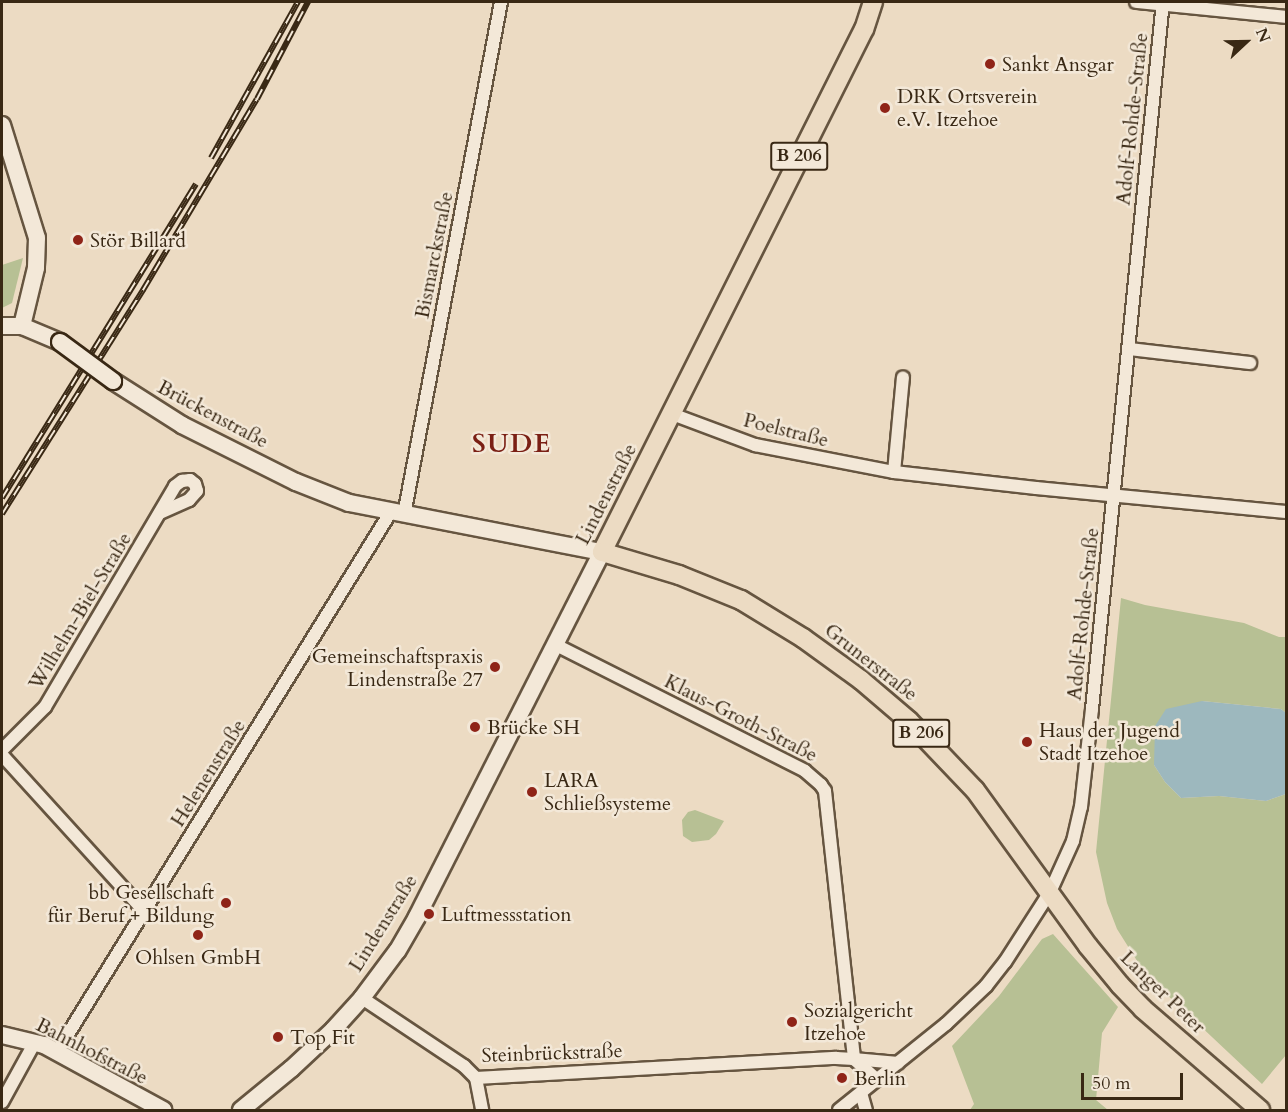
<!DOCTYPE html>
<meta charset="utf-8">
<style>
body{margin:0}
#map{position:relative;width:1288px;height:1112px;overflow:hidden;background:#ecdbc3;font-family:Cardo,serif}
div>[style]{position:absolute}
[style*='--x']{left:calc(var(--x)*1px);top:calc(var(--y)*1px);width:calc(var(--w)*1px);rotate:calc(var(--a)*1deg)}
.green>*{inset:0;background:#b7c094}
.water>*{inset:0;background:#9db8be}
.roads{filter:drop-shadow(2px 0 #665540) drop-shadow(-2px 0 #665540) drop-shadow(0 2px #665540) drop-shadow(0 -2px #665540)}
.street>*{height:12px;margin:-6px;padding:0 6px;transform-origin:6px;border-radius:6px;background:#f3e8d8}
.secondary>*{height:16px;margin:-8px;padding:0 8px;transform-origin:8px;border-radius:8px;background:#f3e8d8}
.primary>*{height:18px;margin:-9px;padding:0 9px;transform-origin:9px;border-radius:9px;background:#ecdbc3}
.rail>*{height:6px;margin-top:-3px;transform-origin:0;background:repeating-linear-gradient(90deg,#f3e8d8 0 11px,#392814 0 22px);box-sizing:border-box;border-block:2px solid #392814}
.bridges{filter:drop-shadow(2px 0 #392814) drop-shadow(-2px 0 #392814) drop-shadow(0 2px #392814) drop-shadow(0 -2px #392814)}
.secondary-bridge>*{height:16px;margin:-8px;padding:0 8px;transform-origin:8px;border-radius:8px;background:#f3e8d8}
.dots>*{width:16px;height:16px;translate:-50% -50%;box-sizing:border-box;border:3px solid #f3e8d8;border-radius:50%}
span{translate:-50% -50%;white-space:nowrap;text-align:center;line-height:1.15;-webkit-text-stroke:5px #f3e8d8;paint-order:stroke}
.shield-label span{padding:2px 4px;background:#f3e8d8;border:2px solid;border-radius:4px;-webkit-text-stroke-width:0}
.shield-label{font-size:18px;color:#392814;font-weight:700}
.poi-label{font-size:20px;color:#392814}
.left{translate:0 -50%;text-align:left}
.right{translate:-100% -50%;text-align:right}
.street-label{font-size:20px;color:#392814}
.district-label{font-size:26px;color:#7a1f14;font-weight:700;letter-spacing:1.5px}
.frame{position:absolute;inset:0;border:3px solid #392814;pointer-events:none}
.north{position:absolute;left:1216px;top:12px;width:60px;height:60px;-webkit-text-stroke:4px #f3e8d8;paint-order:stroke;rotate:68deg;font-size:16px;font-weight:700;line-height:24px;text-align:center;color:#392814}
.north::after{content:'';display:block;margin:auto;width:21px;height:27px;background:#392814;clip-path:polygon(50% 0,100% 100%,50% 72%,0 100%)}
.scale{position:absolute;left:1081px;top:1073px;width:102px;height:27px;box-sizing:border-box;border:3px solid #392814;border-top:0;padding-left:8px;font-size:18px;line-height:21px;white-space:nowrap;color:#392814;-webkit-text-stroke:4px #f3e8d8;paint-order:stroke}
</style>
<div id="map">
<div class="green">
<i style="clip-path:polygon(23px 258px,12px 303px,2px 308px,2px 265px)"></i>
<i style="clip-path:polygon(1121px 598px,1145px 605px,1244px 623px,1279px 637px,1286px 637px,1286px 713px,1281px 709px,1202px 701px,1154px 765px,1165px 782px,1181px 798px,1219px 796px,1266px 801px,1286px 794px,1286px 1055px,1262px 1084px,1146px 975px,1117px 929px,1107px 903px,1096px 852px)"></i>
<i style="clip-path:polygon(695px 810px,724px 821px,716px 834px,709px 840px,692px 842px,683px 836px,682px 820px,688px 812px)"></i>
<i style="clip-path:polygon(1053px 934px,1118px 1007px,1102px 1033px,1096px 1100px,1108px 1110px,970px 1110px,974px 1104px,952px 1046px,999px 996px,1042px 939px)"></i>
</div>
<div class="water">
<i style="clip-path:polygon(1202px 701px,1281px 709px,1286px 713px,1286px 794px,1266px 801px,1219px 796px,1181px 798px,1165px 782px,1154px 765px,1155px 726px,1166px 709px)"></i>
</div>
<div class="roads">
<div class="street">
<i style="--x:1136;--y:2;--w:151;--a:5.7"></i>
<i style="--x:1129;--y:349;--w:122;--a:6.6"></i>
<i style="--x:672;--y:414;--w:89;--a:20.5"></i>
<i style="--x:755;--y:445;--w:142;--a:11"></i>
<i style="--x:894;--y:472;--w:143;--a:6.4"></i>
<i style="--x:1036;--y:488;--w:251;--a:5.5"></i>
<i style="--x:894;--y:472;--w:95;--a:-84.6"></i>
<i style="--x:404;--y:515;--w:522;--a:-79.29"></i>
<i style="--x:554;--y:644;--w:281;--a:26.8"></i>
<i style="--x:805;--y:771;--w:21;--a:41"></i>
<i style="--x:821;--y:785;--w:7;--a:56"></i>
<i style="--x:825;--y:791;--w:270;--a:83.8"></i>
<i style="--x:854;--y:1059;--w:44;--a:5.2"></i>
<i style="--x:2;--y:750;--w:61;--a:-45"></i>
<i style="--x:45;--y:707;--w:256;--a:-59.5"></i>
<i style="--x:175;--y:486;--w:9;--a:-36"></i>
<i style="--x:182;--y:481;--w:8;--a:-7"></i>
<i style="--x:190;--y:480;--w:6;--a:39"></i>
<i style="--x:195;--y:484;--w:7;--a:74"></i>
<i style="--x:197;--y:491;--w:12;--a:132"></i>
<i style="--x:189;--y:500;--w:32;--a:156"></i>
<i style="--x:2;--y:755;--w:212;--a:47.7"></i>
<i style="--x:362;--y:998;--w:123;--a:33.7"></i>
<i style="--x:464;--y:1066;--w:17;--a:45"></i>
<i style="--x:476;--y:1078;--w:361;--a:-3.2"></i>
<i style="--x:836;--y:1058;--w:18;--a:3"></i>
<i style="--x:854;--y:1059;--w:31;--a:42"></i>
<i style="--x:57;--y:1052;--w:634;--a:-58.29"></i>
<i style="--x:476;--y:1078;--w:33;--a:79"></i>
<i style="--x:861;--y:1093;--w:18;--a:74"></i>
<i style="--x:2;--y:1102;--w:68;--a:-61.2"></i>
<i style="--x:839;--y:1110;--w:137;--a:-38.8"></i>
<i style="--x:946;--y:1024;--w:55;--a:-43.5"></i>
<i style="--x:986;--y:986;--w:31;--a:-52"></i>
<i style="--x:1005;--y:962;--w:83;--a:-57.3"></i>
<i style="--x:1050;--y:892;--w:56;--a:-65.7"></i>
<i style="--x:1073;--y:841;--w:35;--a:-77"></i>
<i style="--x:1081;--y:807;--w:99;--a:-83.6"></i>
<i style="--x:1092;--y:709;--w:711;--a:-84.27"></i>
</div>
<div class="secondary">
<i style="--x:2;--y:125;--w:118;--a:72.8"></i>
<i style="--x:37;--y:238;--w:30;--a:92"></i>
<i style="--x:36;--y:268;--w:60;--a:103.6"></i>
<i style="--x:2;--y:326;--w:20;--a:0"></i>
<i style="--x:22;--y:326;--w:41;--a:22.8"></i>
<i style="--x:113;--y:381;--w:82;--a:32.5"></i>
<i style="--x:182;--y:425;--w:127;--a:26.6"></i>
<i style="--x:296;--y:482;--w:57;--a:21.6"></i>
<i style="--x:349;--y:503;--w:258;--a:11"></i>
<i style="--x:602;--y:552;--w:409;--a:116.9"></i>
<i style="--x:417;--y:917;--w:39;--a:120"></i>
<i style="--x:397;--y:951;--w:59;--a:126.7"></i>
<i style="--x:362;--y:998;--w:43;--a:132.2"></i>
<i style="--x:333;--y:1030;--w:57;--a:137.1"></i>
<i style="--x:291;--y:1069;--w:65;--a:140.6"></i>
<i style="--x:2;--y:1035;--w:43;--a:13.4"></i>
<i style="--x:44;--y:1045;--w:136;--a:28.6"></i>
</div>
<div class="primary">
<i style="--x:873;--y:2;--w:28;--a:108"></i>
<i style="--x:864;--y:29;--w:585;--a:116.61"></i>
<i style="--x:602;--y:552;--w:80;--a:16.6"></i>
<i style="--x:679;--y:575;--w:67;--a:22"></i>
<i style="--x:741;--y:600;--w:73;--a:31.5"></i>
<i style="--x:803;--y:638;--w:72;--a:35.9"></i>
<i style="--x:861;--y:680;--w:63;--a:40.5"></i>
<i style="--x:909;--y:721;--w:95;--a:46.3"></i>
<i style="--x:975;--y:790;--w:193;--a:54.1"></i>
<i style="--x:1088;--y:946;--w:50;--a:50.6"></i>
<i style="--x:1120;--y:985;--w:33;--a:46"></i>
<i style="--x:1143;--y:1009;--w:155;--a:40.8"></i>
</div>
</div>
<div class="rail">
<i style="--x:211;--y:158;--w:179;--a:-60.9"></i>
<i style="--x:2;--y:498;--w:369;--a:-58.3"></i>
<i style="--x:2;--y:514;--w:265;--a:-57.8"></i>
<i style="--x:143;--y:290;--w:222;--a:-59.2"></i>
<i style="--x:257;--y:99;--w:110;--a:-62.3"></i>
</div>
<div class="bridges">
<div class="secondary-bridge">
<i style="--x:60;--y:342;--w:66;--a:36.3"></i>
</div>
</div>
<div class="dots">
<i style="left:990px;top:64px;background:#8f2418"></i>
<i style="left:885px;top:108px;background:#8f2418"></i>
<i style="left:78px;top:240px;background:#8f2418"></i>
<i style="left:495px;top:667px;background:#8f2418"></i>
<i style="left:475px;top:727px;background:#8f2418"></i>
<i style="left:1027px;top:742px;background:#8f2418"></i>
<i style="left:532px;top:792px;background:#8f2418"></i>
<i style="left:226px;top:903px;background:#8f2418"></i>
<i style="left:429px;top:914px;background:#8f2418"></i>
<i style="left:198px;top:935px;background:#8f2418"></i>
<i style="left:792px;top:1022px;background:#8f2418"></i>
<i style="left:278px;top:1037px;background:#8f2418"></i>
<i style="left:842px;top:1078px;background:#8f2418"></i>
</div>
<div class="shield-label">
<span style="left:799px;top:156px">B 206</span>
<span style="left:921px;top:733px">B 206</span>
</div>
<div class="poi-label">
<span class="left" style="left:1002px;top:64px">Sankt Ansgar</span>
<span class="left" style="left:897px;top:108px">DRK Ortsverein<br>e.V. Itzehoe</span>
<span class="left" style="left:90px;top:240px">Stör Billard</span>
<span class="right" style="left:483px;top:668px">Gemeinschaftspraxis<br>Lindenstraße 27</span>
<span class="left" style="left:487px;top:727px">Brücke SH</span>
<span class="left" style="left:1039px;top:742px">Haus der Jugend<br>Stadt Itzehoe</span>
<span class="left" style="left:544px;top:792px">LARA<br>Schließsysteme</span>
<span class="right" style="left:214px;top:904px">bb Gesellschaft<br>für Beruf + Bildung</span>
<span class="left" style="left:441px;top:914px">Luftmessstation</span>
<span style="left:198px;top:957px">Ohlsen GmbH</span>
<span class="left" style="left:804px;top:1022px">Sozialgericht<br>Itzehoe</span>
<span class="left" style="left:290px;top:1037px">Top Fit</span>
<span class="left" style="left:854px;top:1078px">Berlin</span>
</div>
<div class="street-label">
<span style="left:1132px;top:119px;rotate:-84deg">Adolf-Rohde-Straße</span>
<span style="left:434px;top:255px;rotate:-79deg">Bismarckstraße</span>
<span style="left:213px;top:414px;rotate:28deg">Brückenstraße</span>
<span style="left:786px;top:430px;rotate:14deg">Poelstraße</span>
<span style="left:606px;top:494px;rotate:-63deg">Lindenstraße</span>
<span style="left:80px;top:611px;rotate:-59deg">Wilhelm-Biel-Straße</span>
<span style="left:1083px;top:614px;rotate:-84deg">Adolf-Rohde-Straße</span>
<span style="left:871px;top:662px;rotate:38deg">Grunerstraße</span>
<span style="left:741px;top:718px;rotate:27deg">Klaus-Groth-Straße</span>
<span style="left:208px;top:773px;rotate:-58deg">Helenenstraße</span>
<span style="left:383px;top:923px;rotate:-58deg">Lindenstraße</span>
<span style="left:1163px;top:992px;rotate:44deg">Langer Peter</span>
<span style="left:92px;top:1051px;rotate:27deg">Bahnhofstraße</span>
<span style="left:552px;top:1053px;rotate:-2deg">Steinbrückstraße</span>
</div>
<div class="district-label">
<span style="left:512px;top:444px">SUDE</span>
</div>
<div class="frame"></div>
<div class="north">N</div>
<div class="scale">50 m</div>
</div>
